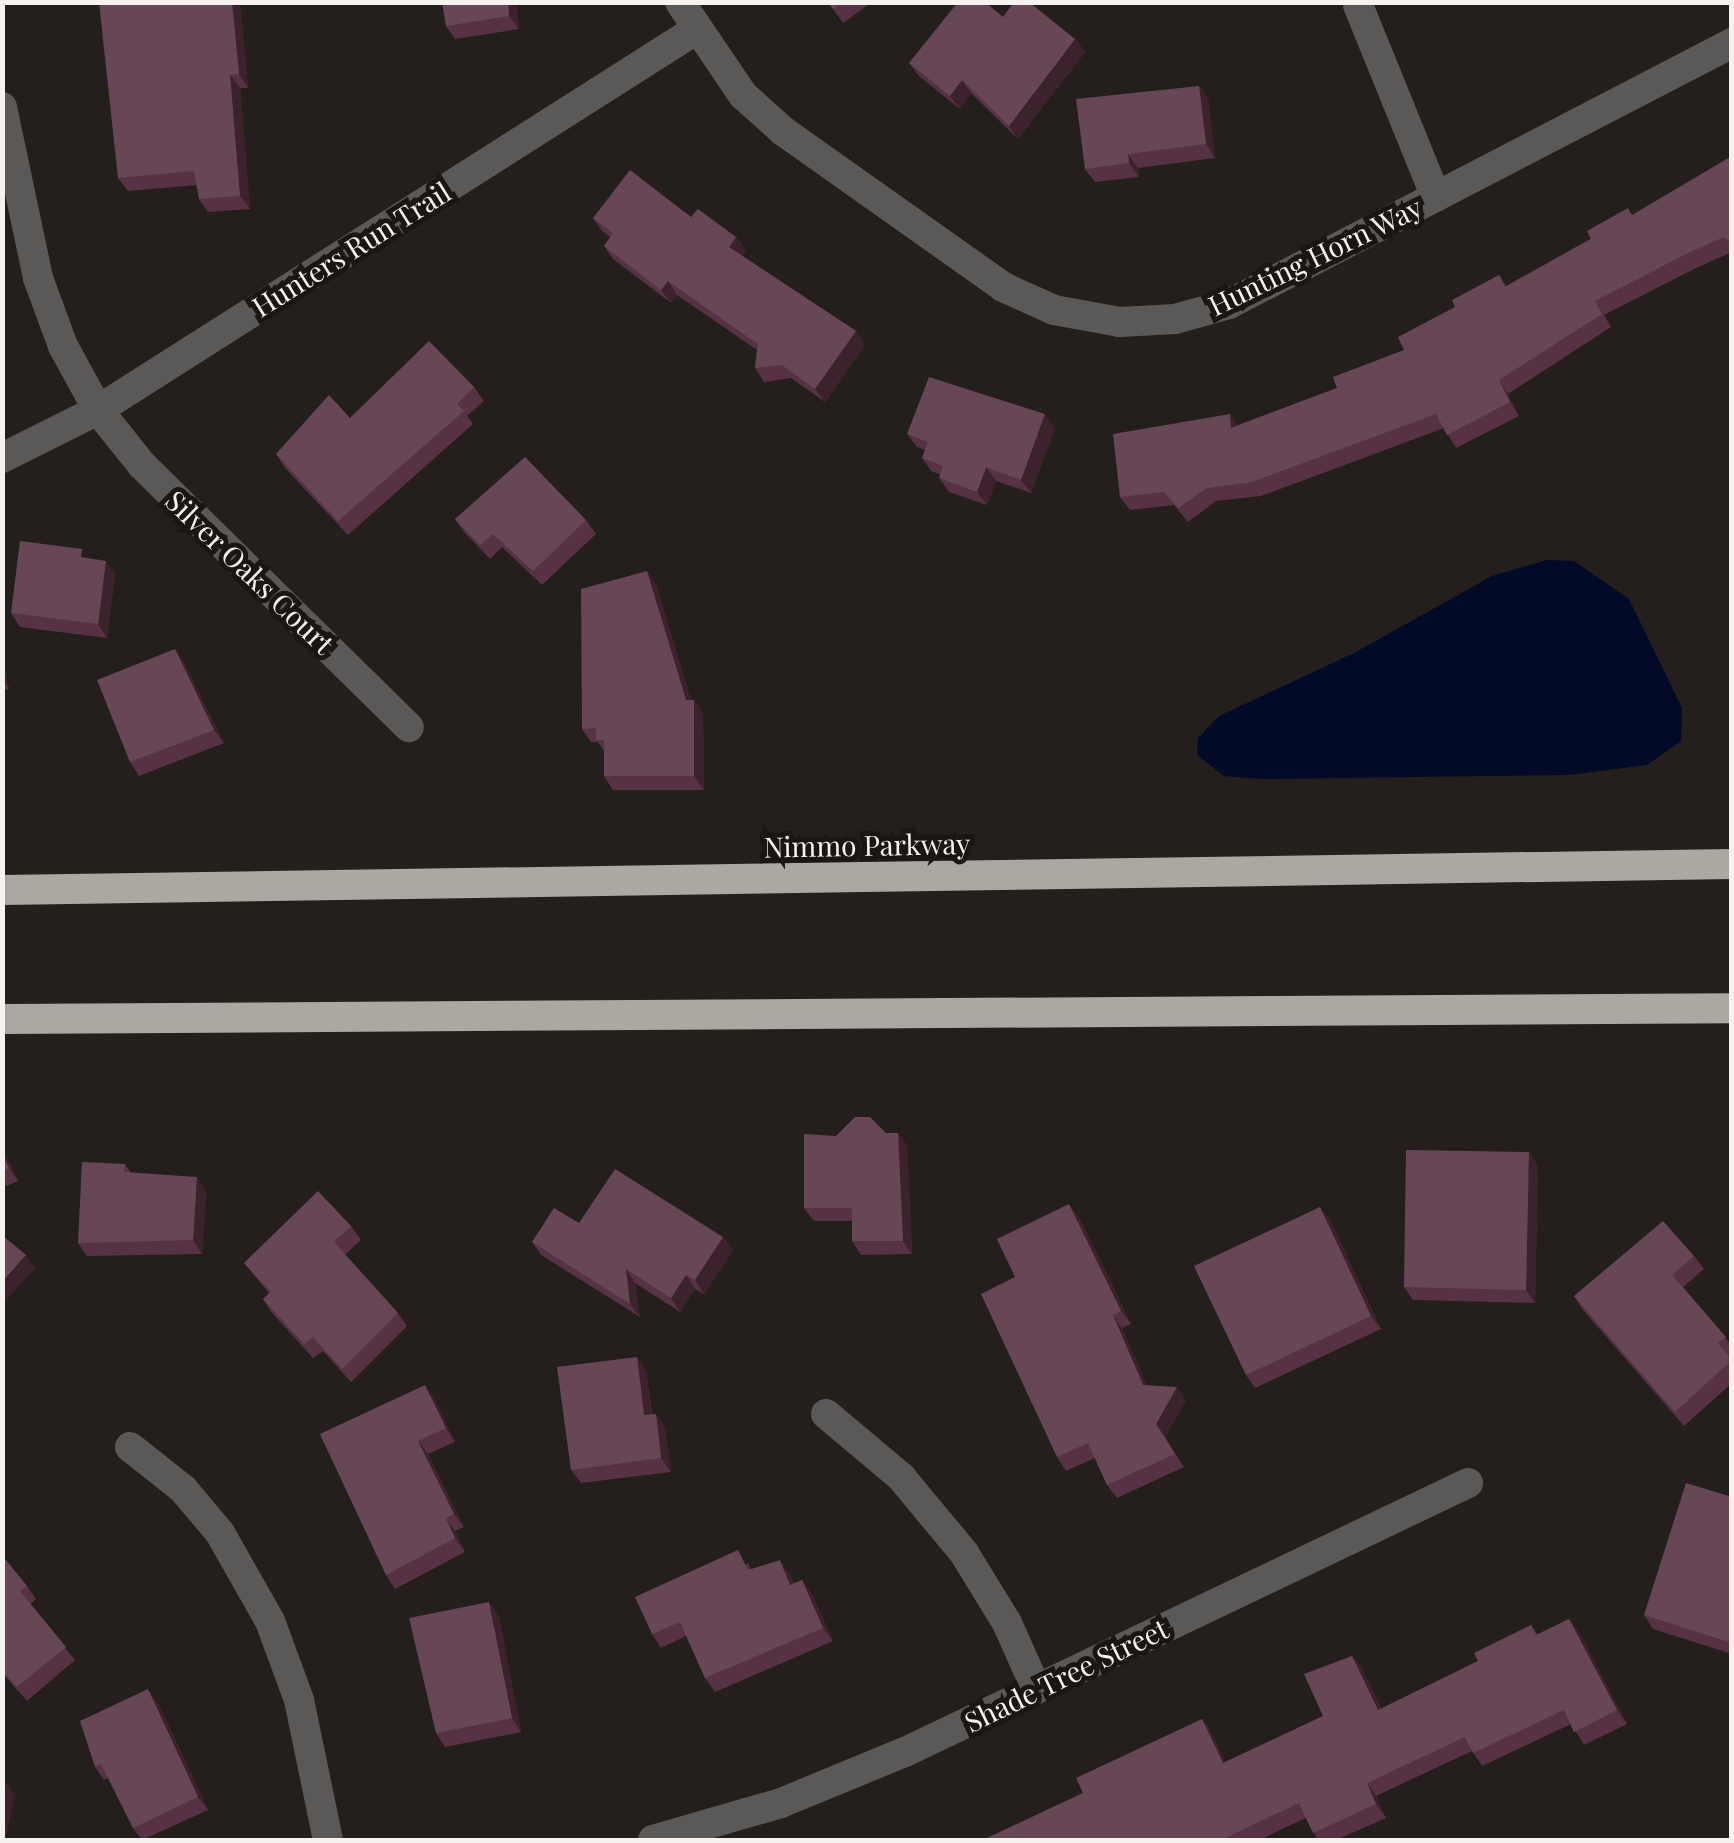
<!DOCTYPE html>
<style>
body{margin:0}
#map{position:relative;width:1734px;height:1843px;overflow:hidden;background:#241f1c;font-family:"Playfair Display",serif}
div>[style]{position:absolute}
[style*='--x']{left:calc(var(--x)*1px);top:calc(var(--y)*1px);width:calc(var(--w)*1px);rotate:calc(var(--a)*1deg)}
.water>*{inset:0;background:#020a27}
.minor>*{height:30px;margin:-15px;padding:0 15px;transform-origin:15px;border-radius:15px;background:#5b5957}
.highway>*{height:30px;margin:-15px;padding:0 15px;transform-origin:15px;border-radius:15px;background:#ada7a2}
.wall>*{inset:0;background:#563244}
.shaded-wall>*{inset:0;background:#3b222c}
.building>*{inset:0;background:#674756}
span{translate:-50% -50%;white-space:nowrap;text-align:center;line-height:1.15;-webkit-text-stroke:10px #1b1613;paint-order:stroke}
.street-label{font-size:28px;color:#f6f2f0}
.frame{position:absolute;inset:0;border:5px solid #f6f2f0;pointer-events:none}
</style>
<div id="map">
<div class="water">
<i style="clip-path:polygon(1547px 560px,1574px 561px,1629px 599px,1682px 708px,1681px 741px,1647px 765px,1569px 775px,1261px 779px,1224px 776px,1197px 755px,1198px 738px,1219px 716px,1354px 653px,1492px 576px)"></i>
</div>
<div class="minor">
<i style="--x:680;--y:2;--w:112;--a:55.9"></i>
<i style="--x:743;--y:95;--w:54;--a:42"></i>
<i style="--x:783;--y:131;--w:270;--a:35.3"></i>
<i style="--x:1003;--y:287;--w:56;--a:24.3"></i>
<i style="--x:1054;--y:310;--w:67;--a:10.3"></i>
<i style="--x:1120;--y:322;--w:55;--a:-3.1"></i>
<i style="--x:1175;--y:319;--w:56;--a:-15.5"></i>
<i style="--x:1229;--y:304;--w:567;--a:-27.42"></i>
<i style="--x:1358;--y:5;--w:207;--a:67.9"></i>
<i style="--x:2;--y:107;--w:175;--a:78.1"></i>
<i style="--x:38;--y:278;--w:72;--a:69.8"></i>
<i style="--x:63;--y:346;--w:73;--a:61.3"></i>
<i style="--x:98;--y:410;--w:70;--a:51.3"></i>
<i style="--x:142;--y:465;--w:374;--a:44.5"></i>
<i style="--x:2;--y:458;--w:107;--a:-26.6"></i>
<i style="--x:98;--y:410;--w:706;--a:-32.45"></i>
<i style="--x:826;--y:1414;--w:98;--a:40"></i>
<i style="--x:901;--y:1477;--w:99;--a:50.3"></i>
<i style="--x:964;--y:1553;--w:82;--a:58.4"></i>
<i style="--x:1007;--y:1623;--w:71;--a:66"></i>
<i style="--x:130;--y:1447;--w:68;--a:38.4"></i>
<i style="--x:183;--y:1489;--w:57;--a:49.9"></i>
<i style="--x:220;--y:1533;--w:101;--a:60.4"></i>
<i style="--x:270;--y:1621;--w:84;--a:69.8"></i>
<i style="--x:299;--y:1700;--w:143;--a:78.3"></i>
<i style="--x:653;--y:1840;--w:133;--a:-16.1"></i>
<i style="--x:781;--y:1803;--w:134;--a:-22.4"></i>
<i style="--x:905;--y:1752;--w:624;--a:-25.54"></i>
</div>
<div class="highway">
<i style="--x:2;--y:890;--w:1730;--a:-0.86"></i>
<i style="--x:2;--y:1019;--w:1730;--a:-0.36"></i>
</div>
<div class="wall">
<i style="clip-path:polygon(240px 2px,248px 88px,240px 88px,250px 209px,208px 212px,199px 199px,197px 185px,128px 191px,118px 178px)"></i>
<i style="clip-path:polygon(516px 2px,519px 29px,455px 39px,446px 26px)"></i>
<i style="clip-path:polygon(828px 2px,872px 2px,843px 23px)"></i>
<i style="clip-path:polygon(1003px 17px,1075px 39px,1085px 52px,1018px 139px,971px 93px,960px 109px,919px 76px,909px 63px)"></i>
<i style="clip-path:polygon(1199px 86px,1208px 99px,1215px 158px,1138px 168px,1139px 177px,1095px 182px,1085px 169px)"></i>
<i style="clip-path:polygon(1732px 156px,1732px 252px,1694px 269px,1604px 315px,1611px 327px,1508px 394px,1519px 416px,1456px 448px,1444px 428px,1261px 496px,1216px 501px,1188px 522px,1174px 505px,1130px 510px,1120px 497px,1238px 425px,1337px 388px,1404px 350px,1455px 307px,1499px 275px,1506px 286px,1633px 215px)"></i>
<i style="clip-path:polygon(691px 217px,736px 237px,746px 251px,742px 256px,856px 331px,865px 345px,825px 402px,791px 378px,764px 382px,755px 368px,757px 350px,677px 295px,671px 303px,613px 259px,604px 246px,610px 237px,602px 231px,593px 218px)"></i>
<i style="clip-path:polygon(474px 387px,484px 401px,467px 416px,473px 424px,348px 535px,285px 468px,276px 454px,350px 418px)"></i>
<i style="clip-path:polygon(1055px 428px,1031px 493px,996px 481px,987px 505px,949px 492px,939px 478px,941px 475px,931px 471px,922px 458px,925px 450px,917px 447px,907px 434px)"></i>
<i style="clip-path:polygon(455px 519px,586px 520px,596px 534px,542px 585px,502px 547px,490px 559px,464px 532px)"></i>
<i style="clip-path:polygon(115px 574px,107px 638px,20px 627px,11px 613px)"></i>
<i style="clip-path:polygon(656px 584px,691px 700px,694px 700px,703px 714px,704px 790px,613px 790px,604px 776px,604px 751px,598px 742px,591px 742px,582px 729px)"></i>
<i style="clip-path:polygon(175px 649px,184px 663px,224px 743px,139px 776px,130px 762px)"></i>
<i style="clip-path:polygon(2px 656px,9px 689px,2px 691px)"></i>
<i style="clip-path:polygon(898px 1133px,907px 1146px,912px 1254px,861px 1255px,852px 1241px,852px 1221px,814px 1221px,804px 1208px,836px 1136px)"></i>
<i style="clip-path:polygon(2px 1147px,18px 1181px,2px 1188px)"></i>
<i style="clip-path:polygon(125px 1164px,131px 1173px,206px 1191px,202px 1254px,87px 1256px,78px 1243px)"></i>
<i style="clip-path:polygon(1538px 1166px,1535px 1303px,1413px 1300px,1404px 1287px)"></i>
<i style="clip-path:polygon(1079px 1217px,1131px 1324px,1122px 1328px,1147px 1386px,1186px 1400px,1165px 1437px,1184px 1467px,1117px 1498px,1107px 1485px,1095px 1458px,1066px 1471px,1057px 1457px)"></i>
<i style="clip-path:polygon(1330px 1220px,1381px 1329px,1255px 1388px,1246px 1375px)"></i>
<i style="clip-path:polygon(579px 1223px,723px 1237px,733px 1250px,704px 1294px,695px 1289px,680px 1312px,635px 1283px,640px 1317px,541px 1255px,532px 1242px)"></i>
<i style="clip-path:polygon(351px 1226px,361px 1240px,345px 1255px,398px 1313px,407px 1326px,351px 1382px,323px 1351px,313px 1358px,272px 1313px,263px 1299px,269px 1293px,244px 1263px)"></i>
<i style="clip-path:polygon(1694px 1256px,1704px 1269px,1683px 1287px,1732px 1346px,1732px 1354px,1729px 1356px,1732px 1360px,1732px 1383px,1684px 1426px,1583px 1310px,1574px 1296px)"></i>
<i style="clip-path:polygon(637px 1357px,646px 1371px,652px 1414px,665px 1427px,671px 1472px,581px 1483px,571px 1470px)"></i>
<i style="clip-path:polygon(434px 1398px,455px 1442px,428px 1454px,464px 1527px,455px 1531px,465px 1552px,395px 1589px,386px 1575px,320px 1434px)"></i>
<i style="clip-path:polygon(1732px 1497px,1732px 1654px,1653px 1629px,1644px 1615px)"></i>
<i style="clip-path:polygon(2px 1560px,27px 1586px,36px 1599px,30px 1604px,75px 1660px,27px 1701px,6px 1677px,2px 1680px)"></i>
<i style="clip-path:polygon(748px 1563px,751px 1569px,789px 1573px,794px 1584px,802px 1580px,812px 1594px,833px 1641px,715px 1692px,705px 1678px,686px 1636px,661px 1648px,652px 1634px)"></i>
<i style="clip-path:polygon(499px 1616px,521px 1732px,445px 1747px,436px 1733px)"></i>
<i style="clip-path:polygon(1569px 1619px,1579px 1632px,1627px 1724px,1584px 1745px,1571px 1724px,1482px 1766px,1472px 1751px,1376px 1796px,1386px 1818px,1336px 1840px,1318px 1840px,1306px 1818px,1259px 1840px,983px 1840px,1083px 1793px,1202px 1719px,1211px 1732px,1225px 1762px,1323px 1716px,1352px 1656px,1362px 1669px,1381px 1709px,1478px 1661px,1531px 1625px,1538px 1635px)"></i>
<i style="clip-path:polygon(158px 1703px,208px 1810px,142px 1840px,133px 1828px,108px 1778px,104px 1780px,95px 1767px)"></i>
</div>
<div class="shaded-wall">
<i style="clip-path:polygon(232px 2px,240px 2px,248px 88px,239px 74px)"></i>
<i style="clip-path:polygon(508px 2px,516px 2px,519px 29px,509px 16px)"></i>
<i style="clip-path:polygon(1075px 39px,1085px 52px,1018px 139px,1009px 126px)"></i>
<i style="clip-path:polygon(230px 75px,240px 88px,250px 209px,240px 196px)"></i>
<i style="clip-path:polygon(962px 80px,971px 93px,960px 109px,950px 96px)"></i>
<i style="clip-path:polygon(1199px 86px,1208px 99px,1215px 158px,1206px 144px)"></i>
<i style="clip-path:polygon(1128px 154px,1138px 168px,1139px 177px,1129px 163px)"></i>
<i style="clip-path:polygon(736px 237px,746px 251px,738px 261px,729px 247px)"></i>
<i style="clip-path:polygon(668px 281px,677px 295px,671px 303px,661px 290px)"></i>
<i style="clip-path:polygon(856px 331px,865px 345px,825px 402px,815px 389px)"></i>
<i style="clip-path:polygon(1499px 380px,1508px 394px,1519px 416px,1510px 402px)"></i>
<i style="clip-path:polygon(1045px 414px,1055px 428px,1031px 493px,1021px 480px)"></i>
<i style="clip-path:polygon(1230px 414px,1239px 427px,1231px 428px)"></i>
<i style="clip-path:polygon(986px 467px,996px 481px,987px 505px,977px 492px)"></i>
<i style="clip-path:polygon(106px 561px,115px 574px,107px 638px,98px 624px)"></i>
<i style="clip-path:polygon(647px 571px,656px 584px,694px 709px,694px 700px,703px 714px,704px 790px,694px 776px,686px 700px)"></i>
<i style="clip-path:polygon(175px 649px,184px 663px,224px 743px,214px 730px)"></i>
<i style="clip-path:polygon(2px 656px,9px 689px,2px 679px)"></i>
<i style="clip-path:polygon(898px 1133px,907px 1146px,912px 1254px,903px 1241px)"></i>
<i style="clip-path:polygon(2px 1147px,18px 1181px,9px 1168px,2px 1154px)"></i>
<i style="clip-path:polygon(1529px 1152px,1538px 1166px,1535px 1303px,1526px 1290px)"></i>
<i style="clip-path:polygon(197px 1177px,206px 1191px,202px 1254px,193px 1240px)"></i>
<i style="clip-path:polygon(1069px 1204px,1079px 1217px,1131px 1324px,1121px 1311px)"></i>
<i style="clip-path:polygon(1320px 1207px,1330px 1220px,1381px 1329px,1371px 1316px)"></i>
<i style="clip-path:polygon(723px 1237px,733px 1250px,704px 1294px,695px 1280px)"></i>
<i style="clip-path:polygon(26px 1255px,35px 1268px,2px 1305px,2px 1282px)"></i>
<i style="clip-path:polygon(626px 1269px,635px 1283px,640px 1317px,630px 1304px)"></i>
<i style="clip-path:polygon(686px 1275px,695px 1289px,680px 1312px,671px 1298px)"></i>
<i style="clip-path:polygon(1113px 1315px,1122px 1328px,1153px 1399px,1143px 1385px)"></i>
<i style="clip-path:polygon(637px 1357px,646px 1371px,653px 1428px,644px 1415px)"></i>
<i style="clip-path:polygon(425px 1385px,434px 1398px,455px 1442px,446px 1428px)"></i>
<i style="clip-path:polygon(1177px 1387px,1186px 1400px,1165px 1437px,1184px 1467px,1156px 1424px)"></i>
<i style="clip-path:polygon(656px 1414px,665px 1427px,671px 1472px,661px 1458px)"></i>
<i style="clip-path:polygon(418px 1441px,428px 1454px,464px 1527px,454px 1514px)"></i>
<i style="clip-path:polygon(446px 1518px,455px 1531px,465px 1552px,455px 1538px)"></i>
<i style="clip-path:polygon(780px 1560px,789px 1573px,800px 1599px,790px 1585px)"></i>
<i style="clip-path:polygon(802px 1580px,812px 1594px,833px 1641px,823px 1628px)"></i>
<i style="clip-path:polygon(489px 1602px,499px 1616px,521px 1732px,512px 1718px)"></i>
<i style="clip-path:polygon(1569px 1619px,1579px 1632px,1627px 1724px,1617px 1710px)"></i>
<i style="clip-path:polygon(1352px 1656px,1362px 1669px,1387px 1724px,1378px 1710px)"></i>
<i style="clip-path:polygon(148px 1689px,158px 1703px,208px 1810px,198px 1797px)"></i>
<i style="clip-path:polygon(1202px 1719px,1211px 1732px,1232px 1776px,1223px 1763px)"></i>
<i style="clip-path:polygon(6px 1783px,15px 1796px,5px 1840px,2px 1840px,2px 1797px)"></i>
<i style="clip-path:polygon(1367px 1783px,1376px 1796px,1386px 1818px,1376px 1804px)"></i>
</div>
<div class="building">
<i style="clip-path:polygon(99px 2px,232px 2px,239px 74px,230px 75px,240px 196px,199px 199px,194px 171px,118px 178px)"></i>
<i style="clip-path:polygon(442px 2px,508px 2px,509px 16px,446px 26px)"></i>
<i style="clip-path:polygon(828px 2px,843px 2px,833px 9px)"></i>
<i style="clip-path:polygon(958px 2px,985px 2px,1003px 17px,1014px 2px,1029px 2px,1075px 39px,1009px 126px,962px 80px,950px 96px,909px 63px)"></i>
<i style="clip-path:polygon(1199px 86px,1206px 144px,1128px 154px,1129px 163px,1085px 169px,1076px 99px)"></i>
<i style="clip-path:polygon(1732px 156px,1732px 244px,1724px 237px,1684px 255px,1595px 301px,1602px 314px,1499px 380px,1510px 402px,1447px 435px,1436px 414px,1252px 482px,1207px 488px,1178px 508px,1164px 492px,1120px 497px,1113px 434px,1230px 414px,1231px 428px,1337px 388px,1333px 377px,1404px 350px,1398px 337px,1455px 307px,1452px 300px,1499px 275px,1505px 287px,1591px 239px,1587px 231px,1628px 208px,1632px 215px)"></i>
<i style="clip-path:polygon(630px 170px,691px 217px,698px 209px,736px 237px,729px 247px,856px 331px,815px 389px,782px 365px,755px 368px,758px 344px,668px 281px,661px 290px,604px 246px,613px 233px,593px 218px)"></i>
<i style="clip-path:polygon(429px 341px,474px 387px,457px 404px,464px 411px,338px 521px,276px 454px,329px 395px,350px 418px)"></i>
<i style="clip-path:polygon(929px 377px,1045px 414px,1021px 480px,986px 467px,977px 492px,939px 478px,943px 466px,922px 458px,928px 442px,907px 434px)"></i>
<i style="clip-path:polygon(525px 457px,586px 520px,533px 571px,493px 534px,480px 545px,455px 519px)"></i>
<i style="clip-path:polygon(20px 541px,82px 549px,81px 557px,106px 561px,98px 624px,11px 613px)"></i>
<i style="clip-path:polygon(647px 571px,686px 700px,694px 700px,694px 776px,604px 776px,604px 740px,596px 740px,596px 728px,582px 729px,581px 589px)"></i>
<i style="clip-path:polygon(175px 649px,214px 730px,130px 762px,97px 680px)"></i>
<i style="clip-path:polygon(855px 1117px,870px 1117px,886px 1133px,898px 1133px,903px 1241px,852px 1241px,852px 1208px,804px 1208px,804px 1134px,836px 1136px)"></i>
<i style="clip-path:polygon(1406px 1150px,1529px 1152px,1526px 1290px,1404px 1287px)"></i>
<i style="clip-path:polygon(2px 1154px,9px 1168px,2px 1171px)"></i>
<i style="clip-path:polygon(82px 1162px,125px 1164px,124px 1172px,197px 1177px,193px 1240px,78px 1243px)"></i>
<i style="clip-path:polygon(615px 1169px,723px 1237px,695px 1280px,686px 1275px,671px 1298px,626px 1269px,630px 1304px,532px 1242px,554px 1208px,579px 1223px)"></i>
<i style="clip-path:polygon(318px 1191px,351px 1226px,334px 1242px,398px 1313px,342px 1369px,313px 1337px,304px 1344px,263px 1299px,271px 1292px,244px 1263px)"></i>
<i style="clip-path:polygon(1069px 1204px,1121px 1311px,1113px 1315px,1143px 1385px,1177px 1387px,1156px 1424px,1175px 1454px,1107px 1485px,1088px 1443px,1057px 1457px,981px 1294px,1015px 1277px,997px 1239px)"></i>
<i style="clip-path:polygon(1320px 1207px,1371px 1316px,1246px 1375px,1194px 1266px)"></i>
<i style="clip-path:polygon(1663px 1221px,1694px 1256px,1672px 1275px,1726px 1337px,1718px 1343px,1732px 1360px,1675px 1412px,1574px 1296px)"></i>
<i style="clip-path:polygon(2px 1235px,26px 1255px,2px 1282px)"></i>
<i style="clip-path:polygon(637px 1357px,644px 1415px,656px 1414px,661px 1458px,571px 1470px,557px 1367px)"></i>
<i style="clip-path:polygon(425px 1385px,446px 1428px,418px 1441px,454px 1514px,446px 1518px,455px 1538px,386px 1575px,320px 1434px)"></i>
<i style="clip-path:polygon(1686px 1483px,1732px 1497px,1732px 1643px,1644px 1615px)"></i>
<i style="clip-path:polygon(738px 1550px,748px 1570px,780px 1560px,790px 1585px,802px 1580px,823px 1628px,705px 1678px,680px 1622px,652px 1634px,635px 1597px)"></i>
<i style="clip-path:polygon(2px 1560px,6px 1560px,27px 1586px,20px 1591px,66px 1647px,17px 1687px,2px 1670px)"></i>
<i style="clip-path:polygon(489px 1602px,512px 1718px,436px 1733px,409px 1618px)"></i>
<i style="clip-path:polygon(1569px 1619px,1617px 1710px,1574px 1732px,1564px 1710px,1473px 1753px,1465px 1737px,1367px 1783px,1376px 1804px,1313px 1833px,1299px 1803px,1221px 1840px,983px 1840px,1083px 1793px,1076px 1778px,1202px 1719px,1223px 1763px,1323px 1716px,1304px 1674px,1352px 1656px,1378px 1710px,1478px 1661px,1474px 1653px,1531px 1625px,1536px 1635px)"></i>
<i style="clip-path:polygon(148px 1689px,198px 1797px,133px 1828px,101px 1764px,95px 1767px,80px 1721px)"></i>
</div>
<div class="street-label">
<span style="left:351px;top:249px;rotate:-32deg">Hunters Run Trail</span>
<span style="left:1315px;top:256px;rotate:-26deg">Hunting Horn Way</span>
<span style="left:250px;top:572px;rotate:44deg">Silver Oaks Court</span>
<span style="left:867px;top:845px;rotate:-1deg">Nimmo Parkway</span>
<span style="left:1066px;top:1675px;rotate:-26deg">Shade Tree Street</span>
</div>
<div class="frame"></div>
</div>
